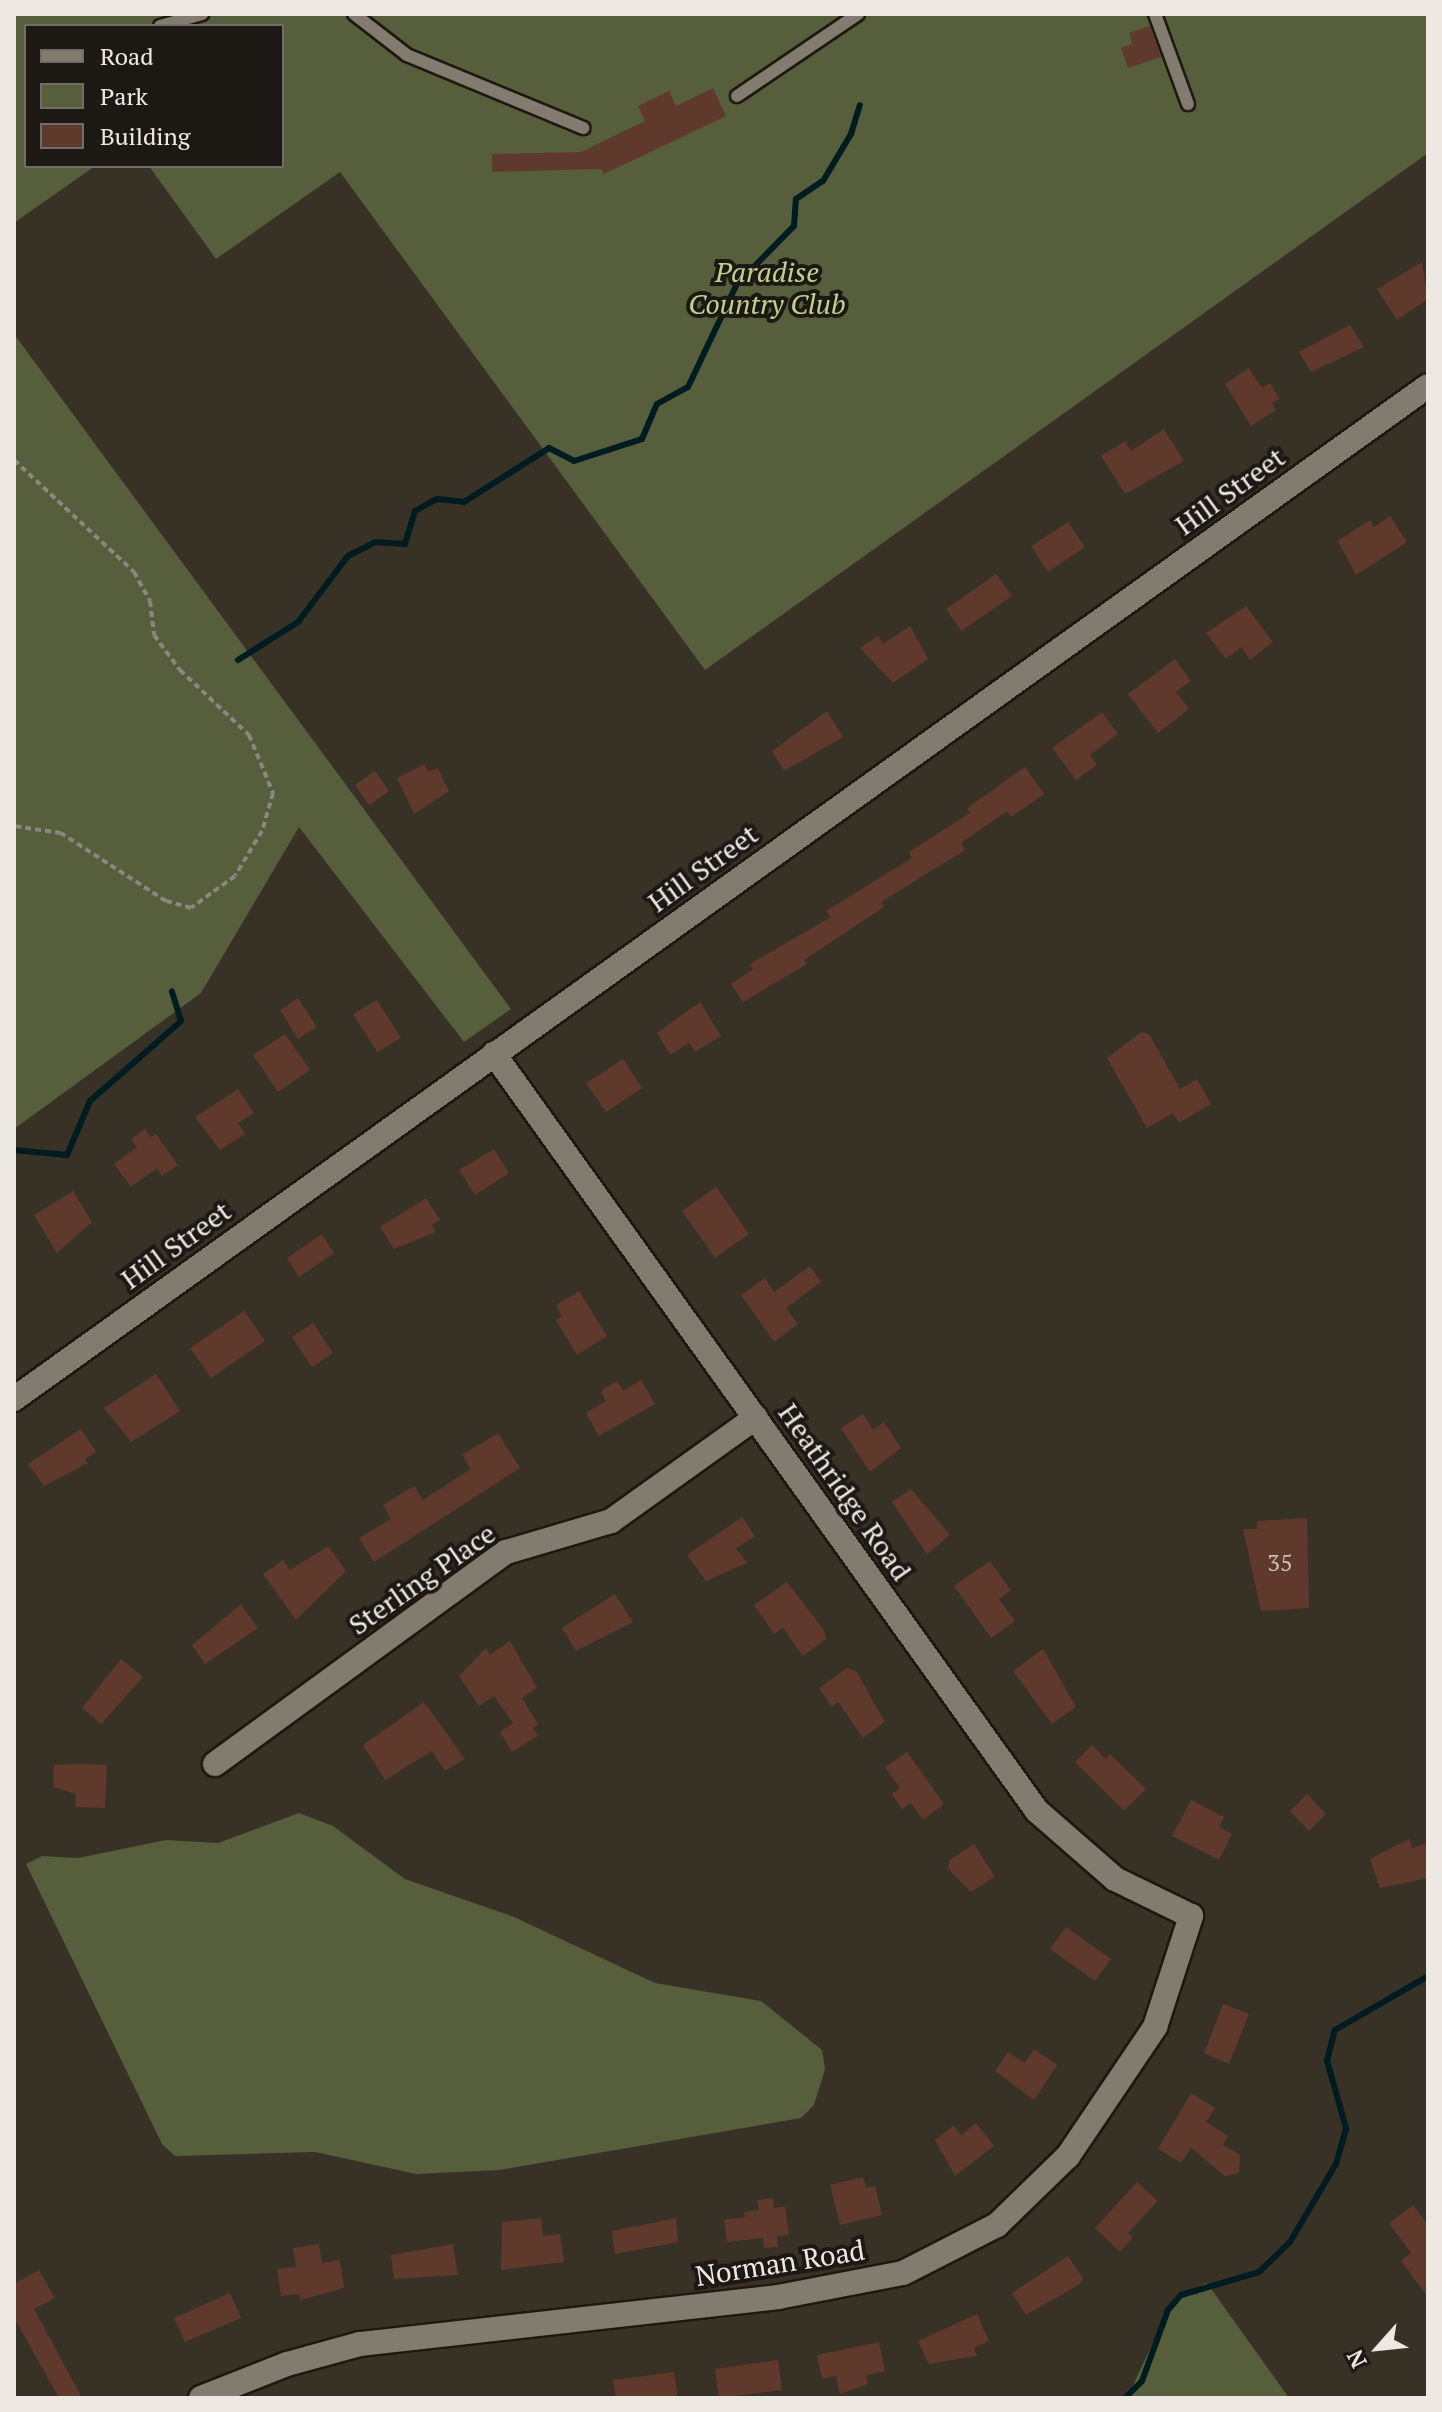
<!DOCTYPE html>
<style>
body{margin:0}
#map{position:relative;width:1442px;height:2412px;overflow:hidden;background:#373126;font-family:"PT Serif",serif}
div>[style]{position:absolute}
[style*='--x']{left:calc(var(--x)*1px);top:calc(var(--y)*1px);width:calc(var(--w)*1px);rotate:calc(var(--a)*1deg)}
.green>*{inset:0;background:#565e3c}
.stream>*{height:6px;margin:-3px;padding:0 3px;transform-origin:3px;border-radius:3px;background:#011c20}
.building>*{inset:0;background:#5f3a2c}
.path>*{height:4px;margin-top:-2px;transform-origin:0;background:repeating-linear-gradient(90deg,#8c877e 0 6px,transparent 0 10px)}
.roads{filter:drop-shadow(2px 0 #1e180f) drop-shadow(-2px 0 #1e180f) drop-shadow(0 2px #1e180f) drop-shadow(0 -2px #1e180f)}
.service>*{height:12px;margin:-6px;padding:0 6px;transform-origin:6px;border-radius:6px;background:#827b6f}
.minor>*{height:24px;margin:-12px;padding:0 12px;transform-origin:12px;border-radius:12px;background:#827b6f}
span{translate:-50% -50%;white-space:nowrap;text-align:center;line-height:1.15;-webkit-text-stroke:8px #1c1914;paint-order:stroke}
.number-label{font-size:24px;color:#cabdb4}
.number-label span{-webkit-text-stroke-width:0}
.park-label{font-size:28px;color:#c1d08f;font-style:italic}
.street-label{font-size:28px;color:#ede9e2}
.frame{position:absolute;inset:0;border:16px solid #ede9e2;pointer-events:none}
.legend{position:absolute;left:24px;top:24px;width:260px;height:144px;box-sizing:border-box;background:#1c1914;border:2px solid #706c66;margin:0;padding:10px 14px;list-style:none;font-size:24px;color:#ede9e2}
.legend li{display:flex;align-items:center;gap:16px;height:40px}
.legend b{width:40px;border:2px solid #706c66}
.north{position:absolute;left:1338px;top:2308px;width:80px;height:80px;-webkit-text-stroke:6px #1c1914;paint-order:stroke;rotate:243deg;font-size:22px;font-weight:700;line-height:32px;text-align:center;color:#ede9e2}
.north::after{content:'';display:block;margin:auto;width:28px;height:36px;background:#ede9e2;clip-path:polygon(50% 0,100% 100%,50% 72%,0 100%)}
</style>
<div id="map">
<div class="green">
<i style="clip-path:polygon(14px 14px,1428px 14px,1428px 153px,705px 670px,340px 172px,216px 259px,149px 166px,282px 166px,282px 26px,26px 26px,26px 166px,95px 166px,14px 223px)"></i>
<i style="clip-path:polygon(14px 334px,511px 1009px,464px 1042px,299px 827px,201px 993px,14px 1129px)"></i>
<i style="clip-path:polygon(299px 1813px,333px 1826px,405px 1879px,514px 1917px,655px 1983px,761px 2001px,822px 2050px,825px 2069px,814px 2105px,801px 2118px,500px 2170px,416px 2174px,315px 2152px,175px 2156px,162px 2144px,26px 1864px,42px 1856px,78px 1858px,166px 1840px,218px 1843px)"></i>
<i style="clip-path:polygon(1207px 2283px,1289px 2398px,1127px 2398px,1174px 2298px)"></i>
</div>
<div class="stream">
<i style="--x:238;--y:660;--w:71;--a:-32.3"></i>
<i style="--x:298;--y:622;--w:83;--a:-52.9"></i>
<i style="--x:348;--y:556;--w:30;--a:-27"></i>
<i style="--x:375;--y:542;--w:30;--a:4"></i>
<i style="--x:405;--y:544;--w:34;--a:-73"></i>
<i style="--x:415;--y:511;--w:25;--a:-29"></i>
<i style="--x:437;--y:499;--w:27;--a:6"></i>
<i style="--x:464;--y:502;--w:101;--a:-32.4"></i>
<i style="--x:549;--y:448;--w:28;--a:27"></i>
<i style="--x:574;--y:461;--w:71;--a:-17.9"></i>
<i style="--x:642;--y:439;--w:38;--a:-67"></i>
<i style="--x:657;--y:404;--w:35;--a:-29"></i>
<i style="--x:688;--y:387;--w:114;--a:-64.6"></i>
<i style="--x:737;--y:284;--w:81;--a:-45.5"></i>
<i style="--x:794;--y:226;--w:27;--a:-86"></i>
<i style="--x:796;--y:199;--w:32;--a:-34"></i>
<i style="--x:823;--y:181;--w:55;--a:-59.2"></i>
<i style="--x:851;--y:134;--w:30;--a:-73"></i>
<i style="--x:14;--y:1150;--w:53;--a:5.4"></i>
<i style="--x:67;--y:1155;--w:59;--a:-66.9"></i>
<i style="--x:90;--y:1101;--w:121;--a:-41.3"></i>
<i style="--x:181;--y:1021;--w:31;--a:-107"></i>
<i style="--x:1125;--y:2398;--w:24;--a:-45"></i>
<i style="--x:1142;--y:2381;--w:76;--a:-69.9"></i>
<i style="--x:1168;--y:2310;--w:20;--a:-49"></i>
<i style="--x:1181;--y:2295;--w:81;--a:-16.4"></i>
<i style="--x:1259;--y:2272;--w:43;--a:-44.1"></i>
<i style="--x:1290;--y:2242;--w:91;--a:-59.5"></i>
<i style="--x:1336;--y:2164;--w:37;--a:-74"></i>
<i style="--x:1346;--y:2128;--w:70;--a:-105.8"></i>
<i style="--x:1327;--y:2061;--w:32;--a:-76"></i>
<i style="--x:1335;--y:2030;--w:108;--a:-30.1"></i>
</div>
<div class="building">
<i style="clip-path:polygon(1150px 26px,1161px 57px,1128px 68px,1121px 48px,1132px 44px,1129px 33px)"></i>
<i style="clip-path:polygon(713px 88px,726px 116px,604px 174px,601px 169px,492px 172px,492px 154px,581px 152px,645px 121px,638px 106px,669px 91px,676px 106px)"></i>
<i style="clip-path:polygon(1422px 262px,1428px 299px,1397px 320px,1377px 289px)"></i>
<i style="clip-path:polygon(1350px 325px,1364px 347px,1311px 372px,1299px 352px)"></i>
<i style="clip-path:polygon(1249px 368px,1262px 388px,1270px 383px,1280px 399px,1272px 403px,1276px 410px,1251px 426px,1225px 384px)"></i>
<i style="clip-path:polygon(1164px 429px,1184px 461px,1125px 494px,1101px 456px,1125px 441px,1131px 451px)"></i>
<i style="clip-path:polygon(1390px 516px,1407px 542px,1356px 575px,1338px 541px,1370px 520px,1374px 527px)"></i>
<i style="clip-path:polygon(1068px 522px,1085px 547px,1048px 572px,1031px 546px)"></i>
<i style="clip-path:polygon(996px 574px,1012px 596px,961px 631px,946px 609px)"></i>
<i style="clip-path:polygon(1246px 606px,1273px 642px,1250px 660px,1241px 647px,1226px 659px,1206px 633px)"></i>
<i style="clip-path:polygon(910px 626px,928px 659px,893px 683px,860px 648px,878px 636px,883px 644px)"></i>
<i style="clip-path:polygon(1175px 659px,1191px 681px,1176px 692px,1189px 709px,1158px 733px,1128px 694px)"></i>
<i style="clip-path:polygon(827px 711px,843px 737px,784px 771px,772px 751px)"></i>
<i style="clip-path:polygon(1102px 712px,1118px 734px,1090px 755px,1097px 765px,1076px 780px,1052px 748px)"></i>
<i style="clip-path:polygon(425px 764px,428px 772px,438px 768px,449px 791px,414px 814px,397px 778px)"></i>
<i style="clip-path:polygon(1025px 767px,1044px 794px,1011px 817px,1007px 811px,961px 843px,965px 850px,881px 902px,884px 907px,804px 960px,807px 964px,743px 1002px,731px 984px,753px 969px,750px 964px,831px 917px,826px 911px,912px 858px,909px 852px,970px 813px,967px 808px)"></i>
<i style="clip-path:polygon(375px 771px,389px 791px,369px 805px,355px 785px)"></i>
<i style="clip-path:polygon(298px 998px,317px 1027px,298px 1039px,280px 1010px)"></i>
<i style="clip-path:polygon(377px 1000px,401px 1038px,377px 1052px,353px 1014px)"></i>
<i style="clip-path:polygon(700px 1002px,721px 1036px,695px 1052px,689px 1043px,670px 1055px,657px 1033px)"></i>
<i style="clip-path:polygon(1141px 1032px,1149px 1034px,1180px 1089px,1197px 1079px,1211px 1104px,1179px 1123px,1173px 1113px,1147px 1128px,1107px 1058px)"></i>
<i style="clip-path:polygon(285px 1034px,310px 1070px,278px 1092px,253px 1055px)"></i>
<i style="clip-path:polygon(623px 1059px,642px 1088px,606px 1112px,586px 1083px)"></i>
<i style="clip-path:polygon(238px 1089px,254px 1113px,238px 1123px,245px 1134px,220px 1150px,195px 1117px)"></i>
<i style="clip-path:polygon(145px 1129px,151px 1137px,156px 1134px,178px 1165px,162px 1176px,157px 1168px,131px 1187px,114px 1164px,137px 1147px,131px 1139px)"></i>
<i style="clip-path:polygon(494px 1149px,509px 1173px,475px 1195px,459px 1170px)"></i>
<i style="clip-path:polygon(716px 1187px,749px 1234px,715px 1258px,682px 1211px)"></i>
<i style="clip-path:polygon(73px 1191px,92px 1222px,57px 1253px,34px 1215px)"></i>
<i style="clip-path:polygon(426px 1198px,440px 1220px,432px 1225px,436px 1232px,394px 1249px,380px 1227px)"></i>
<i style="clip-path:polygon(322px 1234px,334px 1253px,299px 1277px,287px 1258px)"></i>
<i style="clip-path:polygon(810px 1266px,821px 1282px,786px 1308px,798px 1324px,774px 1342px,741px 1295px,765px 1278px,774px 1292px)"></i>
<i style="clip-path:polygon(579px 1291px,607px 1336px,577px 1355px,556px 1320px,562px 1316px,556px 1305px)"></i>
<i style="clip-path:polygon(244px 1311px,265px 1341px,211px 1378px,190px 1348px)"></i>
<i style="clip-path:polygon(313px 1323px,333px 1353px,312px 1367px,292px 1337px)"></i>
<i style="clip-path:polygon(156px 1374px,180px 1411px,131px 1442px,104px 1408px)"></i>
<i style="clip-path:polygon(641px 1380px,655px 1404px,599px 1436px,586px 1413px,606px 1401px,601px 1391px,617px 1381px,623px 1391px)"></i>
<i style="clip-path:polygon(863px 1414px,873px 1430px,884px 1422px,901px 1448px,870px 1472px,841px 1428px)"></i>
<i style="clip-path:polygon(81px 1429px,96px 1452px,85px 1459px,88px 1463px,44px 1486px,28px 1464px)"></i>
<i style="clip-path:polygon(498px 1433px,520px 1468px,374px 1562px,359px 1538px,391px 1519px,383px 1505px,414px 1486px,423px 1500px,471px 1469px,462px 1455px)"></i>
<i style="clip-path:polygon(911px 1489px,950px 1535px,927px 1554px,892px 1502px)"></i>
<i style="clip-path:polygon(742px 1517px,755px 1536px,736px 1548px,747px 1563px,706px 1581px,687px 1555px)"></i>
<i style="clip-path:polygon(1307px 1518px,1309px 1608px,1261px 1611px,1243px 1529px,1257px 1529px,1257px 1521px)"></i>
<i style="clip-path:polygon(328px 1546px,346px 1571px,296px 1620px,263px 1574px,283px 1560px,290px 1570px)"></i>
<i style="clip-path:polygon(990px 1561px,1011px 1590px,999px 1599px,1015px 1621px,991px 1638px,954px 1586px)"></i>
<i style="clip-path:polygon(787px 1582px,824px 1630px,826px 1639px,803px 1656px,783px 1628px,774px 1634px,754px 1605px)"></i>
<i style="clip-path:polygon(615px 1594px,633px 1622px,576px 1651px,562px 1628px)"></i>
<i style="clip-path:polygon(241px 1604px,258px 1628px,205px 1664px,192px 1645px)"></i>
<i style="clip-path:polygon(510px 1641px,537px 1688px,522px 1698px,538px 1724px,533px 1728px,538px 1736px,512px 1752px,500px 1732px,513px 1723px,494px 1696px,479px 1706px,459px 1676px,486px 1648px,490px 1655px)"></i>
<i style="clip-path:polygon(1043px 1649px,1076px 1707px,1052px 1724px,1013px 1671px)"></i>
<i style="clip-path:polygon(121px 1659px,143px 1677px,101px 1724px,82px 1708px)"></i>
<i style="clip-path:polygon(847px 1668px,856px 1671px,885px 1722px,863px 1738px,838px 1702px,832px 1707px,819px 1688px)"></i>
<i style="clip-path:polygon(424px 1702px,465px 1759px,445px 1771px,432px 1751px,385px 1780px,363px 1745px)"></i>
<i style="clip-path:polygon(1092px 1745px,1106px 1759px,1110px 1754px,1146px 1789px,1124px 1811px,1075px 1762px)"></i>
<i style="clip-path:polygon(907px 1752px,944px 1804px,923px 1820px,911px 1803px,902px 1809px,892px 1794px,900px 1788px,885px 1767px)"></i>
<i style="clip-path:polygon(80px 1764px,107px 1765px,105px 1808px,75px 1807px,76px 1794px,53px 1787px,54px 1765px)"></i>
<i style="clip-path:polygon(1307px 1794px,1326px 1814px,1309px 1831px,1290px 1811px)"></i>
<i style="clip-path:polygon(1191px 1800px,1224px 1817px,1219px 1827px,1232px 1834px,1219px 1860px,1172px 1836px)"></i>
<i style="clip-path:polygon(1409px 1839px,1412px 1848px,1428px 1843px,1428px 1878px,1380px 1888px,1370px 1859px)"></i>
<i style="clip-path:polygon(974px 1844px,995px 1877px,971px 1892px,948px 1869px,950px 1860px)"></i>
<i style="clip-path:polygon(1066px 1927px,1111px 1959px,1095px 1981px,1050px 1949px)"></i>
<i style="clip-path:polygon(1223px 2004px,1249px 2014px,1229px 2064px,1204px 2053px)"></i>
<i style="clip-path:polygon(1034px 2049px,1057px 2065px,1034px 2100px,995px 2071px,1008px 2052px,1025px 2063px)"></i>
<i style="clip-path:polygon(1191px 2093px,1215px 2108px,1206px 2122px,1228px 2136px,1223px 2145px,1240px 2155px,1239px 2173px,1225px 2176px,1191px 2148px,1181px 2163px,1158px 2149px)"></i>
<i style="clip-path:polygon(976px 2123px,994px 2146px,955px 2176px,935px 2140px,954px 2125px,961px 2135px)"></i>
<i style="clip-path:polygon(863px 2177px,866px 2188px,875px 2186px,882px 2215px,840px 2225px,830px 2185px)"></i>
<i style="clip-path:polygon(1137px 2182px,1158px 2201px,1128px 2233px,1133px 2237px,1120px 2252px,1095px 2228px)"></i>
<i style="clip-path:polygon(773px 2198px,774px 2208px,785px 2206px,789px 2235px,777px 2236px,778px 2247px,764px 2248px,763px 2238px,727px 2242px,724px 2220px,745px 2217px,744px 2212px,759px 2210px,757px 2200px)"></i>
<i style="clip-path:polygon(1413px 2205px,1428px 2225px,1428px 2297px,1401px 2261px,1411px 2253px,1389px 2223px)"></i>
<i style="clip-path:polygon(541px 2218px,543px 2236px,560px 2234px,564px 2262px,501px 2270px,502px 2222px)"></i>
<i style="clip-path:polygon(676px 2218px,678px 2242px,615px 2254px,612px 2231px)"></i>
<i style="clip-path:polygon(319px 2244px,322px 2263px,340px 2260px,344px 2288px,300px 2300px,299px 2294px,281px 2296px,277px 2269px,296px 2267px,293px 2248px)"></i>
<i style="clip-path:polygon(453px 2244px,458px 2275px,394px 2279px,391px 2255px)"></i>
<i style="clip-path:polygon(1068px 2256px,1083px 2278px,1080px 2284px,1026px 2315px,1012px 2293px)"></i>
<i style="clip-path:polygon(39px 2270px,55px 2298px,34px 2309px,82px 2398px,59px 2398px,14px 2317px,14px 2284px)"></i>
<i style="clip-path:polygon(230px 2293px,241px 2318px,185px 2342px,174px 2318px)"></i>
<i style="clip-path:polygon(977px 2314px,989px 2341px,974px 2348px,977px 2356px,929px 2364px,918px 2341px)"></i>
<i style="clip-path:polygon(879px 2342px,885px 2371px,866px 2375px,868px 2384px,840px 2394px,836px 2376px,822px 2379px,817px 2355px)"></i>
<i style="clip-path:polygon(778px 2360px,782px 2390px,719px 2398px,715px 2369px)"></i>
<i style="clip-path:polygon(674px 2372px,678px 2398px,616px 2398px,613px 2380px)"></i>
</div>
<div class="path">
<i style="--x:14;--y:460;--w:164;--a:43"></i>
<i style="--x:134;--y:572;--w:33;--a:61"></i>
<i style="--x:150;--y:601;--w:34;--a:83"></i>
<i style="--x:154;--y:635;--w:44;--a:53.4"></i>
<i style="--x:180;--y:670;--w:95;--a:43.3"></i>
<i style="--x:249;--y:735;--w:63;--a:67.5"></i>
<i style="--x:273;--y:793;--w:40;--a:106"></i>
<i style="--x:262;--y:831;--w:52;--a:121"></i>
<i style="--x:235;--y:876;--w:54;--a:144"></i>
<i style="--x:191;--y:908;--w:26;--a:-164"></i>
<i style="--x:166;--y:901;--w:125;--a:-147.1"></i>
<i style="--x:61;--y:833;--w:48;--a:-171.5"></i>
</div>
<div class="roads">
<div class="service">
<i style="--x:354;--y:14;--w:67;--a:37.7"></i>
<i style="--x:407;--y:55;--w:191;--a:22.5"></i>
<i style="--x:1155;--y:14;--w:96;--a:69.9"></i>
<i style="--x:160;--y:26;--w:44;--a:-15.9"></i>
<i style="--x:737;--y:96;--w:146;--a:-34.1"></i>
</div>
<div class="minor">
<i style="--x:14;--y:1399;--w:1739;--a:-35.62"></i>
<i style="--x:215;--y:1764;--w:360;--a:-36.1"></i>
<i style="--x:506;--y:1552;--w:109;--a:-16.4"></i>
<i style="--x:611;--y:1521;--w:178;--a:-35.6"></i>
<i style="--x:201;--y:2398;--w:92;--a:-21.6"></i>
<i style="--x:287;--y:2364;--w:76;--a:-15.3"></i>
<i style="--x:360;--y:2344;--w:421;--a:-6.4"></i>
<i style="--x:778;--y:2297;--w:127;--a:-10.9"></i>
<i style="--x:903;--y:2273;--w:106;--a:-27.1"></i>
<i style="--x:997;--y:2225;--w:99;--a:-44.2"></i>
<i style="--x:1068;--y:2156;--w:156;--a:-56"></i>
<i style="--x:1155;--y:2027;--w:117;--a:-72"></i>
<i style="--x:1191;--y:1916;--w:85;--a:-154"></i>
<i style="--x:1115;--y:1879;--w:103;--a:-138.9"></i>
<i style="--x:1037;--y:1811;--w:932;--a:-125.65"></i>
</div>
</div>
<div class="number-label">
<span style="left:1280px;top:1563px">35</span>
</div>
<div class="park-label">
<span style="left:767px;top:288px">Paradise<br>Country Club</span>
</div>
<div class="street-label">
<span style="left:1230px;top:491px;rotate:-36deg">Hill Street</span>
<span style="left:703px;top:868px;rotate:-36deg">Hill Street</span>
<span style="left:176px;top:1245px;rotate:-36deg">Hill Street</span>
<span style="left:845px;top:1492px;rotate:55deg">Heathridge Road</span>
<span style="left:422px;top:1579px;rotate:-35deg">Sterling Place</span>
<span style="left:780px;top:2263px;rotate:-9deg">Norman Road</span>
</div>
<div class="frame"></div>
<ul class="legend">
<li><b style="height:10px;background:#827b6f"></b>Road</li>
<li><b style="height:22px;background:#565e3c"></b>Park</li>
<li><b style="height:22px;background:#5f3a2c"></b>Building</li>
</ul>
<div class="north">N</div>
</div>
